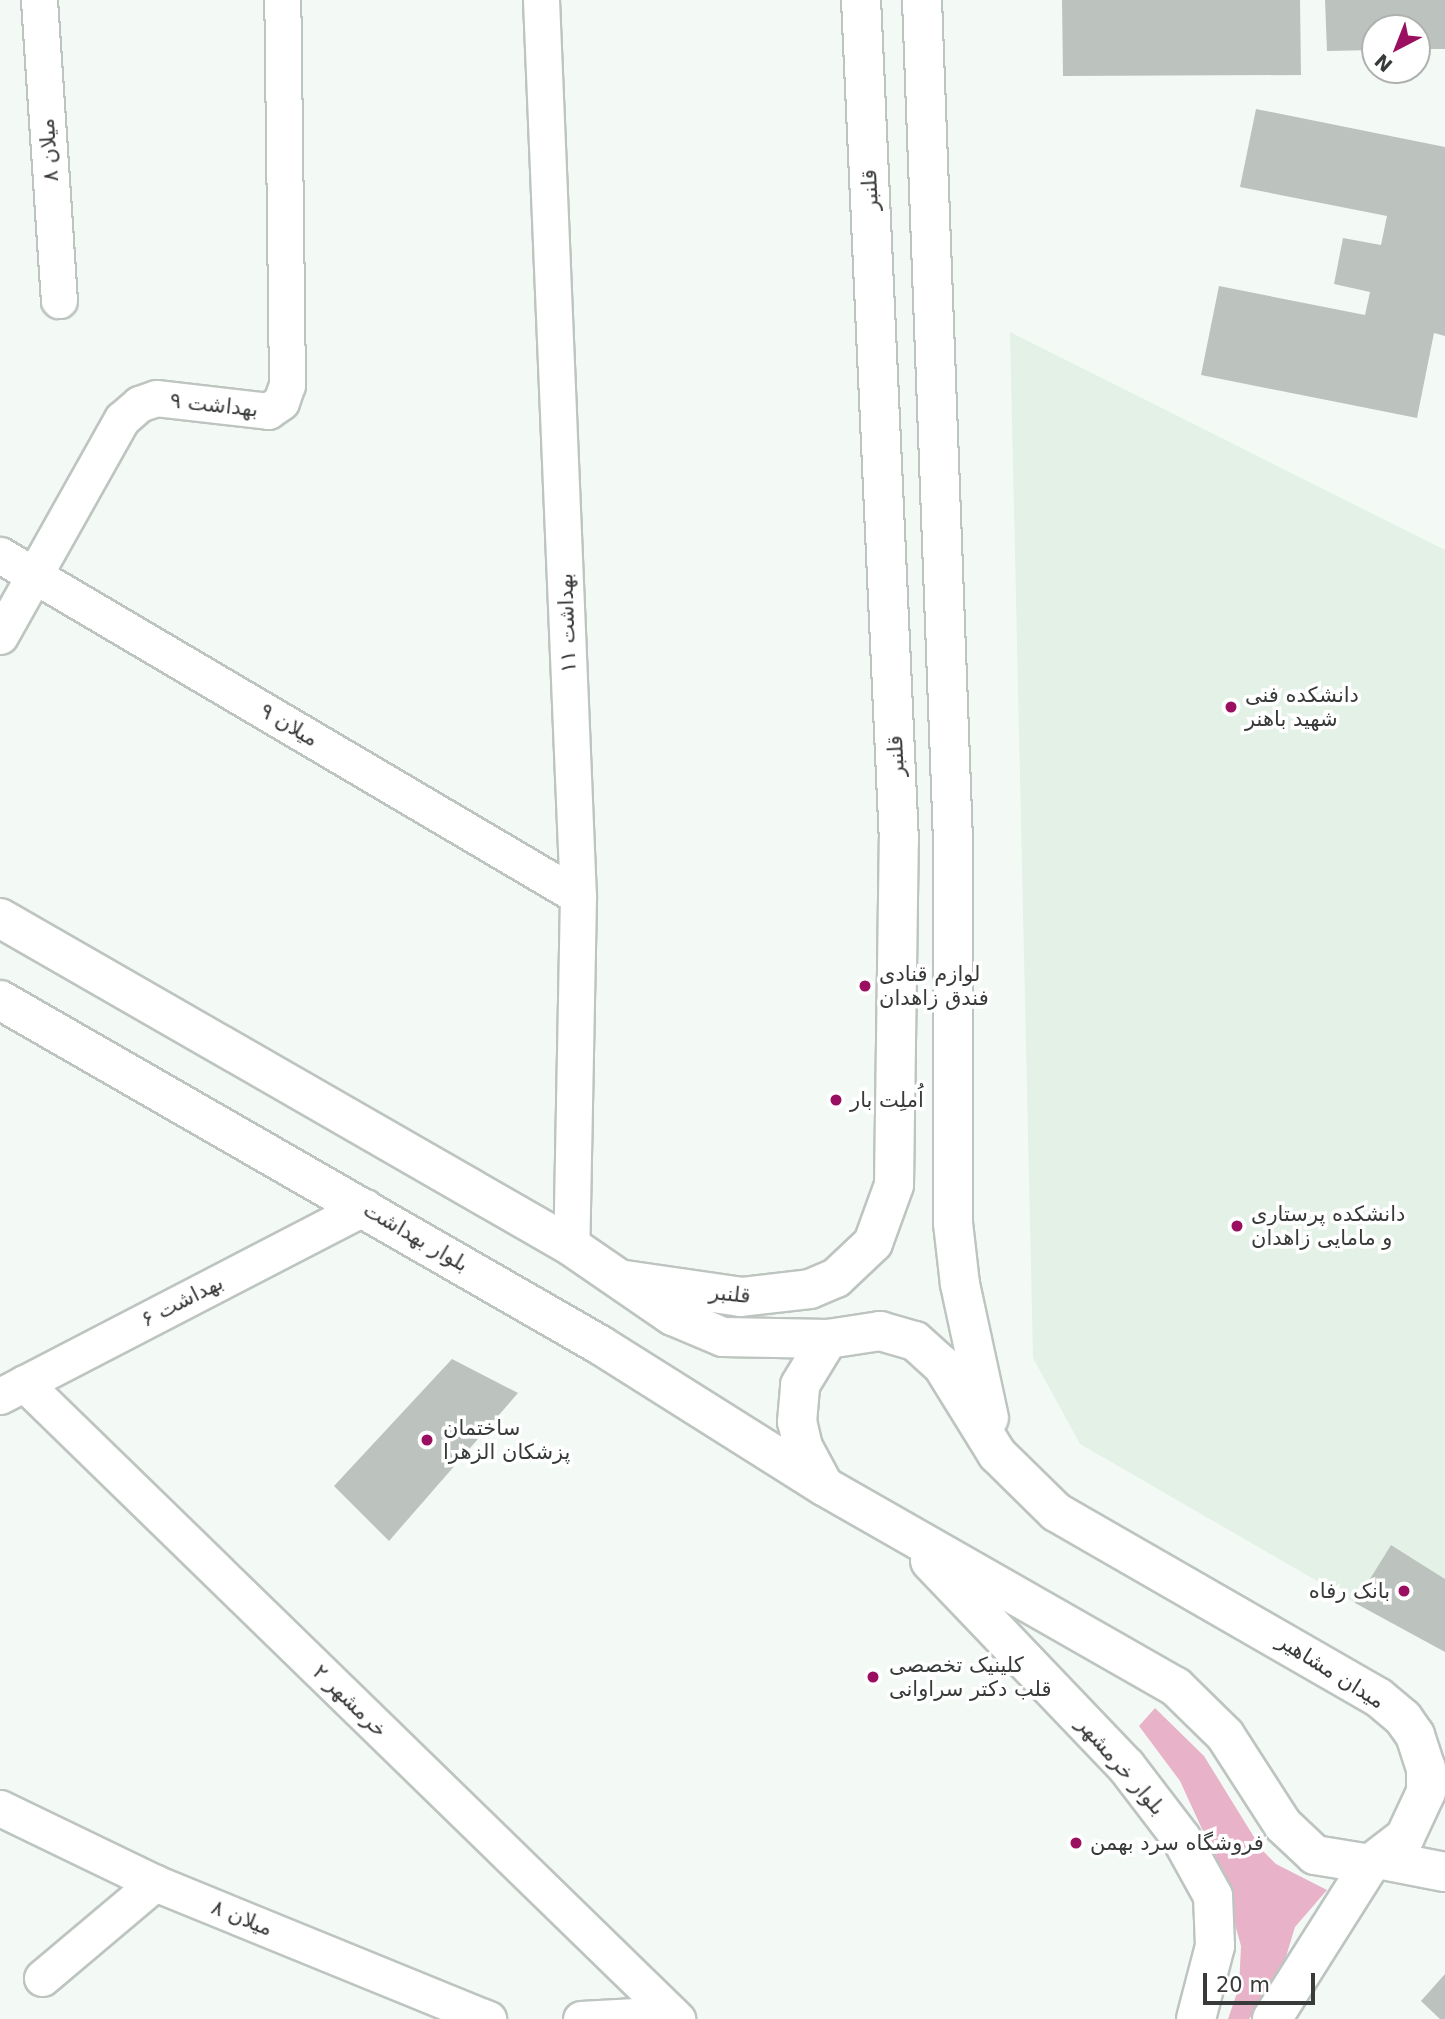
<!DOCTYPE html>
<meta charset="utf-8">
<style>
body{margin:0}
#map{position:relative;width:1445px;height:2019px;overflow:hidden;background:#f3faf5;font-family:"DejaVu Sans",Cairo,sans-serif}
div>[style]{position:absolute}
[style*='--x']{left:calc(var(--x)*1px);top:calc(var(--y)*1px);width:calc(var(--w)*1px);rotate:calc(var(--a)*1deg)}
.built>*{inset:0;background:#e4f1e7}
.green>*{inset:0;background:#e8b3c8}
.building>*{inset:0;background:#bcc3be}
.roads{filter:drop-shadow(2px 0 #bec5c0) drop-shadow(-2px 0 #bec5c0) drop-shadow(0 2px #bec5c0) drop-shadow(0 -2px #bec5c0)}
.street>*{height:35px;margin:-17.5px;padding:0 17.5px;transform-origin:17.5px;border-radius:17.5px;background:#fff}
.secondary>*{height:38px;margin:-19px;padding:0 19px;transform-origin:19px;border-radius:19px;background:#fff}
.dots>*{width:19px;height:19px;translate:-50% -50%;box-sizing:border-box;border:4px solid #fff;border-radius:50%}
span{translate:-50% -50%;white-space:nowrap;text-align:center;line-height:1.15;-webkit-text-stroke:7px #fff;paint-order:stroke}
.street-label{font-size:21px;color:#383b39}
.poi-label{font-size:21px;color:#383b39}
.left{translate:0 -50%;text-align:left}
.right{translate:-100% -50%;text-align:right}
.north{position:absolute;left:1361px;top:14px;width:70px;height:70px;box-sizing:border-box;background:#fff;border:2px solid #afb1b0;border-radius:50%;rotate:222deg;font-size:19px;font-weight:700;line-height:28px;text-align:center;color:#383b39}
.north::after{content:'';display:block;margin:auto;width:24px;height:32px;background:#9a0f60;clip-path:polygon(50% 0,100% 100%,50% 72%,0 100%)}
.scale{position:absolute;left:1203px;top:1973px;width:112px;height:32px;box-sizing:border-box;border:4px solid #383b39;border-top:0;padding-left:9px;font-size:21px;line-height:24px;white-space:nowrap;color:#383b39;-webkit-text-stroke:5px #fff;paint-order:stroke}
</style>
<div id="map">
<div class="built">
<i style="clip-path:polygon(1010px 332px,1445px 550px,1445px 1579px,1391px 1545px,1355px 1603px,1080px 1444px,1033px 1358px)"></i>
</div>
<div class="green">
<i style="clip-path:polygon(1155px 1708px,1204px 1756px,1262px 1850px,1276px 1864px,1327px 1890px,1295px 1927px,1279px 1980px,1249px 2019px,1228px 2019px,1239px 1987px,1241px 1946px,1218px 1864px,1180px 1781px,1139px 1726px)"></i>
</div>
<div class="building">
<i style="clip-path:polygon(1062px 0,1300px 0,1301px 75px,1063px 76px)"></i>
<i style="clip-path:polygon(1325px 0,1445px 0,1445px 49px,1417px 49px,1417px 28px,1375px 28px,1375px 50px,1327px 51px)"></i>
<i style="clip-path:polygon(1256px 109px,1445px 147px,1445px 336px,1434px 333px,1417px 418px,1201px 375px,1219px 286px,1365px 315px,1370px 292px,1334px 284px,1343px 238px,1381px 245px,1387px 216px,1240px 187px)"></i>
<i style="clip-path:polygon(452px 1359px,518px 1393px,389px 1541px,334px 1486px)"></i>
<i style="clip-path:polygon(1391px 1545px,1445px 1579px,1445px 1652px,1355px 1603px)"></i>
<i style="clip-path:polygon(1445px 1974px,1445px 2019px,1440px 2019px,1421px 2001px)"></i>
</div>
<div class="roads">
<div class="street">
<i style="--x:39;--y:0;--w:301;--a:86.2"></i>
<i style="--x:541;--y:0;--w:897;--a:87.64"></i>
<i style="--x:578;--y:896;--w:350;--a:91.1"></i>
<i style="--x:0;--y:555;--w:671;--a:30.54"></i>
<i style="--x:0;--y:636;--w:249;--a:-60.7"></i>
<i style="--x:122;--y:419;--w:23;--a:-41"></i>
<i style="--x:139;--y:404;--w:18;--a:-19"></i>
<i style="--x:156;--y:398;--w:113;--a:6.6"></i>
<i style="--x:268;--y:411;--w:16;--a:-35"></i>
<i style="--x:281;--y:402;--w:18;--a:-71"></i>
<i style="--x:287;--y:385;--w:385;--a:-90.7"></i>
<i style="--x:24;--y:1383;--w:912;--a:44.24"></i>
<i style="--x:0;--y:1396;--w:411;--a:-27.4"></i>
<i style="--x:0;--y:1808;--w:172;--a:25.8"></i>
<i style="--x:155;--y:1883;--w:360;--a:22.2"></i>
<i style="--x:42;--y:1978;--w:148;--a:-40.1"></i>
<i style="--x:581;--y:2019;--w:91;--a:-3.1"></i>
</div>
<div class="secondary">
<i style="--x:922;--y:0;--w:844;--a:87.89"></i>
<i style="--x:953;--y:843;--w:380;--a:90"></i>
<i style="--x:953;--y:1223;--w:61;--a:83.5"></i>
<i style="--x:960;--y:1284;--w:137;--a:77.8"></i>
<i style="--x:0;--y:918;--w:659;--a:29.87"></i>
<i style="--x:571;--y:1246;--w:124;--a:34.5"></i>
<i style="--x:673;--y:1316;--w:54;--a:22.8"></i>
<i style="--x:723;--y:1337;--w:105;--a:1.1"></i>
<i style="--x:0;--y:1000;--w:692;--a:29.9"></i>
<i style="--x:600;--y:1345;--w:261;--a:32.2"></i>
<i style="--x:625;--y:1280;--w:117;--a:8.3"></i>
<i style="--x:741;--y:1297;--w:69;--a:-6.6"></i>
<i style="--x:810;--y:1289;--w:28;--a:-23"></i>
<i style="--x:836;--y:1278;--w:51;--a:-43.4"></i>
<i style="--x:873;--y:1243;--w:62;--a:-70.1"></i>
<i style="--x:894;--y:1185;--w:343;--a:-89.2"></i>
<i style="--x:899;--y:842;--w:843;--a:-92.58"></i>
<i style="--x:880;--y:1331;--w:36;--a:16"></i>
<i style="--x:915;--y:1341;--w:36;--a:42"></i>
<i style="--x:942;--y:1365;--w:105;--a:58.3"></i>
<i style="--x:997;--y:1454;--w:83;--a:44.5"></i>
<i style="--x:1056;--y:1512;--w:371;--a:29.9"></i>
<i style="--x:1378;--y:1697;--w:33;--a:40"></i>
<i style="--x:1403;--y:1718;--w:21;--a:55"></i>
<i style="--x:1415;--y:1735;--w:35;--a:72"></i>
<i style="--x:1426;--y:1768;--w:24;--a:90"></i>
<i style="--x:1426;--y:1792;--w:50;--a:115"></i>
<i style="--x:1405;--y:1837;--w:44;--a:142.4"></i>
<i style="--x:1370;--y:1864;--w:56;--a:-170.7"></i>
<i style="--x:1315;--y:1855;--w:44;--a:-136.8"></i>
<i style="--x:1283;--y:1825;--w:107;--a:-122.8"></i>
<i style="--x:1225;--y:1735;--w:69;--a:-135.6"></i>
<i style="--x:1176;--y:1687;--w:405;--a:-150.3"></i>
<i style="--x:824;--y:1486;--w:44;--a:-118.3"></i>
<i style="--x:803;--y:1447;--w:26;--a:-103"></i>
<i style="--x:797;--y:1422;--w:37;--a:-85"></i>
<i style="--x:800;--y:1385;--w:54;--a:-58.7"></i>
<i style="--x:828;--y:1339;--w:53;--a:-8.7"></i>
<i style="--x:930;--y:1561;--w:284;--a:46.3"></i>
<i style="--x:1126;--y:1766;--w:91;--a:52.6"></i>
<i style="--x:1181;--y:1838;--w:66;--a:61.1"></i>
<i style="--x:1213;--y:1896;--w:50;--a:87.7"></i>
<i style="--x:1215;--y:1946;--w:75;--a:104.6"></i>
<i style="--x:1378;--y:1859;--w:68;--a:11"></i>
<i style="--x:1272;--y:2019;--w:183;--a:-57.7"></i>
</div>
</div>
<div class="dots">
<i style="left:1231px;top:707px;background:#9a0f60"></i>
<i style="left:865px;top:986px;background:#9a0f60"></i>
<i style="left:836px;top:1100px;background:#9a0f60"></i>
<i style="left:1237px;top:1226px;background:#9a0f60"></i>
<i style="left:427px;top:1440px;background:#9a0f60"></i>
<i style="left:1404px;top:1591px;background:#9a0f60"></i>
<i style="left:873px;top:1677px;background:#9a0f60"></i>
<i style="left:1076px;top:1843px;background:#9a0f60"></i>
</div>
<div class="street-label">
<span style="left:49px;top:150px;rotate:-94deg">میلان ۸</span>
<span style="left:870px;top:190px;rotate:-93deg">قلنبر</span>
<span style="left:214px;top:405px;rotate:6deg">بهداشت ۹</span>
<span style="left:567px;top:623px;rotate:-92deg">بهداشت ۱۱</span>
<span style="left:289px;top:725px;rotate:31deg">میلان ۹</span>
<span style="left:896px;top:756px;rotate:-93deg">قلنبر</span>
<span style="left:416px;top:1237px;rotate:30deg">بلوار بهداشت</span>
<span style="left:730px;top:1294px;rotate:6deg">قلنبر</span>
<span style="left:182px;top:1301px;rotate:-27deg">بهداشت ۶</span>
<span style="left:1331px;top:1671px;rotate:32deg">میدان مشاهیر</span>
<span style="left:350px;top:1701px;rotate:44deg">خرمشهر ۲</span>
<span style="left:1121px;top:1766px;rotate:49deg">بلوار خرمشهر</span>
<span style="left:242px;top:1918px;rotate:22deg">میلان ۸</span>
</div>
<div class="poi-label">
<span class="left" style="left:1245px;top:707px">دانشکده فنی<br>شهید باهنر</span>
<span class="left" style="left:879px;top:986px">لوازم قنادی<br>فندق زاهدان</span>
<span class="left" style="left:850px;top:1100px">اُملِت بار</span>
<span class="left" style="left:1251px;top:1226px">دانشکده پرستاری<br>و مامایی زاهدان</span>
<span class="left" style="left:443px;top:1440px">ساختمان<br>پزشکان الزهرا</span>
<span class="right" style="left:1390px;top:1591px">بانک رفاه</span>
<span class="left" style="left:889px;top:1677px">کلینیک تخصصی<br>قلب دکتر سراوانی</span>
<span class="left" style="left:1090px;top:1843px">فروشگاه سرد بهمن</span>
</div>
<div class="north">N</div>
<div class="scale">20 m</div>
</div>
